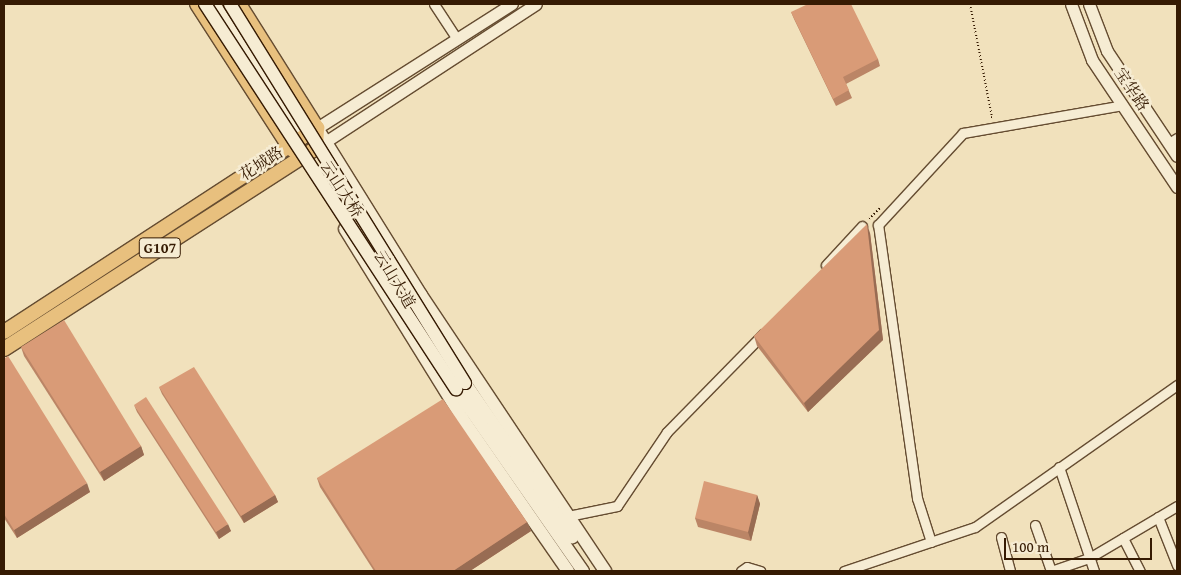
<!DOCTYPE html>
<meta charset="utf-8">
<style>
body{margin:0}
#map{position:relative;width:1181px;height:575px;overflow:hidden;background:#f1e1bc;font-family:"Gentium Book Plus","Noto Serif SC",serif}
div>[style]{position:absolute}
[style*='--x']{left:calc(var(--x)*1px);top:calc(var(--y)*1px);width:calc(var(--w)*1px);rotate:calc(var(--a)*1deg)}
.path>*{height:2px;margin-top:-1px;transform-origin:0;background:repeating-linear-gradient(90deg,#361b03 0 1px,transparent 0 3.5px)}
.roads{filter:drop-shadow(1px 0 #654c31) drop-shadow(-1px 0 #654c31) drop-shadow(0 1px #654c31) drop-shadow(0 -1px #654c31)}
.minor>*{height:9px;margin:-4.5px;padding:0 4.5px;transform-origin:4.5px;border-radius:4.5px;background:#f6ecd3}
.tertiary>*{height:11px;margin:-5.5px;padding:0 5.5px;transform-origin:5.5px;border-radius:5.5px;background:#f6ecd3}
.secondary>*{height:12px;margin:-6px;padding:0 6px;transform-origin:6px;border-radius:6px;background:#f6ecd3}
.trunk>*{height:14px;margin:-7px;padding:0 7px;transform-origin:7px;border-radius:7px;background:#e8c07e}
.bridges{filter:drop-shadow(1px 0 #361b03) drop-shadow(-1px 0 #361b03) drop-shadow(0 1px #361b03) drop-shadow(0 -1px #361b03)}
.secondary-bridge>*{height:12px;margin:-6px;padding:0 6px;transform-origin:6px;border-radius:6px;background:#f6ecd3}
.wall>*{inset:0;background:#bb8566}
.shaded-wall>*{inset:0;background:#986c53}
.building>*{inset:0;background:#d99b77}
span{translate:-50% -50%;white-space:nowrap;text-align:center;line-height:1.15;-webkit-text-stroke:5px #f6ecd3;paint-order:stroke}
.shield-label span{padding:1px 4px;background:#f6ecd3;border:1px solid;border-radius:4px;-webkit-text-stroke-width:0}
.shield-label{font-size:15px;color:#361b03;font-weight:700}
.street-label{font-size:16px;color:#361b03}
.frame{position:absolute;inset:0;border:5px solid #361b03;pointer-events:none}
.scale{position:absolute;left:1004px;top:538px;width:148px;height:22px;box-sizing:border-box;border:2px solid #361b03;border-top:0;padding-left:6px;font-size:15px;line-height:18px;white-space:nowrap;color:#361b03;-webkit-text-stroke:4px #f6ecd3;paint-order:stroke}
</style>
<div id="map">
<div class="path">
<i style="--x:970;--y:4;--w:115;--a:79"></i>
<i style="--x:992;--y:117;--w:2;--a:153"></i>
<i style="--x:869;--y:219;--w:17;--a:-45"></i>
</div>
<div class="roads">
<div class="minor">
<i style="--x:434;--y:4;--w:42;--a:56.7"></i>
<i style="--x:1169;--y:143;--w:9;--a:-32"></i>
<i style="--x:826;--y:265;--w:53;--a:-47.3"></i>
<i style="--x:1059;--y:467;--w:110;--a:71.4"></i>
<i style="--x:568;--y:516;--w:50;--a:-11.5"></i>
<i style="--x:617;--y:506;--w:89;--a:-56"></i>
<i style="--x:667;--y:432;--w:137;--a:-45.6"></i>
<i style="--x:1158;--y:517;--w:52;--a:68.4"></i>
<i style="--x:1035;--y:525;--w:49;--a:70.8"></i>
<i style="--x:1051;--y:571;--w:40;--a:-18.9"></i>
<i style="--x:1089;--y:558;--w:102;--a:-30.6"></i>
<i style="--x:1001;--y:537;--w:35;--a:75"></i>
<i style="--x:1123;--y:538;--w:37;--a:63"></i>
<i style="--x:931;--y:542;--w:46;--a:-107.7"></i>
<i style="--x:917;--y:498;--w:276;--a:-98.1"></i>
<i style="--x:878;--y:225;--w:125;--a:-47.3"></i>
<i style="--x:963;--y:133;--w:162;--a:-9.9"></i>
<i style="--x:741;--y:571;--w:7;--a:-34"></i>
<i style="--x:747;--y:567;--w:14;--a:17"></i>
<i style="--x:844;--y:571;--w:138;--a:-18.6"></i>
<i style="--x:975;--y:527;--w:247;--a:-35.1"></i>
</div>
<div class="tertiary">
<i style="--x:1071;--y:4;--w:60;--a:69.4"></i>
<i style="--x:1092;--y:60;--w:153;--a:56.2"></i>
<i style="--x:1089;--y:4;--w:50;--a:69"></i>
<i style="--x:1107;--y:51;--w:126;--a:56.3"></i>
<i style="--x:317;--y:128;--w:231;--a:-32.5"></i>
<i style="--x:319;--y:146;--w:259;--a:-33.2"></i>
</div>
<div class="secondary">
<i style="--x:214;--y:4;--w:160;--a:57.5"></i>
<i style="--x:317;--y:128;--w:197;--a:58.1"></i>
<i style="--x:421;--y:295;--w:332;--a:56.3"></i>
<i style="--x:345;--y:229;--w:222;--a:58.2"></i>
<i style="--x:462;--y:418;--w:186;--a:55.3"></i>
<i style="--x:465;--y:383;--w:188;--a:55.2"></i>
<i style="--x:456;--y:389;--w:222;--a:55.1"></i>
</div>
<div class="trunk">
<i style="--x:197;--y:4;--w:171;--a:57.1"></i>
<i style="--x:290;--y:148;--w:7;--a:34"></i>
<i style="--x:4;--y:332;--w:374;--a:-33.1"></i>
<i style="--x:4;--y:349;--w:371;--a:-32.8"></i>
<i style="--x:316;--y:148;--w:20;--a:-87"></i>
<i style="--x:317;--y:128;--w:146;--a:-122.2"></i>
</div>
</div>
<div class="bridges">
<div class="secondary-bridge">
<i style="--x:205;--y:4;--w:460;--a:56.9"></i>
<i style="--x:230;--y:4;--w:446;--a:58.2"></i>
</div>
</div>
<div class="wall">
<i style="clip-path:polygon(791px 12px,878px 59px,880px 66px,846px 84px,852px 98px,836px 106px,794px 19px)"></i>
<i style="clip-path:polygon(870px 233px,883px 340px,808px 412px,757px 346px,754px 336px)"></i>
<i style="clip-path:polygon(21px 347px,141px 446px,144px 455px,104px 481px,24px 356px)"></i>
<i style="clip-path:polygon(4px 359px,90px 492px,17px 538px,4px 518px)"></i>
<i style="clip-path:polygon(159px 387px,275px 495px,278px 502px,244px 523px,162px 394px)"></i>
<i style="clip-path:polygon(134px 405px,231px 531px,219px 539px,137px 412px)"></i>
<i style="clip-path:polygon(317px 478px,527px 522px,531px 531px,470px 571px,374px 571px,320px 487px)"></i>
<i style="clip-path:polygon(757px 495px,760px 504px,751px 541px,698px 527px,695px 518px)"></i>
</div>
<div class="shaded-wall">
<i style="clip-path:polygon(867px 224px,870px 233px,883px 340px,808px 412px,804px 403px)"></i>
<i style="clip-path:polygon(141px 446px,144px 455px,104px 481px,100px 472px)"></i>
<i style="clip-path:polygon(87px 483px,90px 492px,17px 538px,14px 530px)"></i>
<i style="clip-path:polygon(275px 495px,278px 502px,244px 523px,241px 516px)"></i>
<i style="clip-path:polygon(757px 495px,760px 504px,751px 541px,748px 532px)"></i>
<i style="clip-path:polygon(527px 522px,531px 531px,470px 571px,453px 571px)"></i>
<i style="clip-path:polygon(228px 524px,231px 531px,219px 539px,216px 532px)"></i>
</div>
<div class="building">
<i style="clip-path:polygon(808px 4px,851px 4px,878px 59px,843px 77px,849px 90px,833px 99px,791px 12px)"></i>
<i style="clip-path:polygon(867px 224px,879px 330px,804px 403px,754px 336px)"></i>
<i style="clip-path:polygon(64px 320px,141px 446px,100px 472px,21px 347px)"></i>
<i style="clip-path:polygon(8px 356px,87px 483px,14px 530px,4px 514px,4px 359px)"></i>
<i style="clip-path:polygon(194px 367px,275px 495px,241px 516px,159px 387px)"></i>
<i style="clip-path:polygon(146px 397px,228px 524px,216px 532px,134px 405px)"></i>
<i style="clip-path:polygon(443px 399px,527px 522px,453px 571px,376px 571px,317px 478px)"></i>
<i style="clip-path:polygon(704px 481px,757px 495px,748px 532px,695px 518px)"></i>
</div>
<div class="shield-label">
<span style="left:160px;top:248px">G107</span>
</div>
<div class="street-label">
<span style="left:1132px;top:89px;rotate:56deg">宝华路</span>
<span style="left:261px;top:163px;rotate:-33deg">花城路</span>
<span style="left:342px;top:189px;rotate:57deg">云山大桥</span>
<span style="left:395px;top:279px;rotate:59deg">云山大道</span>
</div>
<div class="frame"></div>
<div class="scale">100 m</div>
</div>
